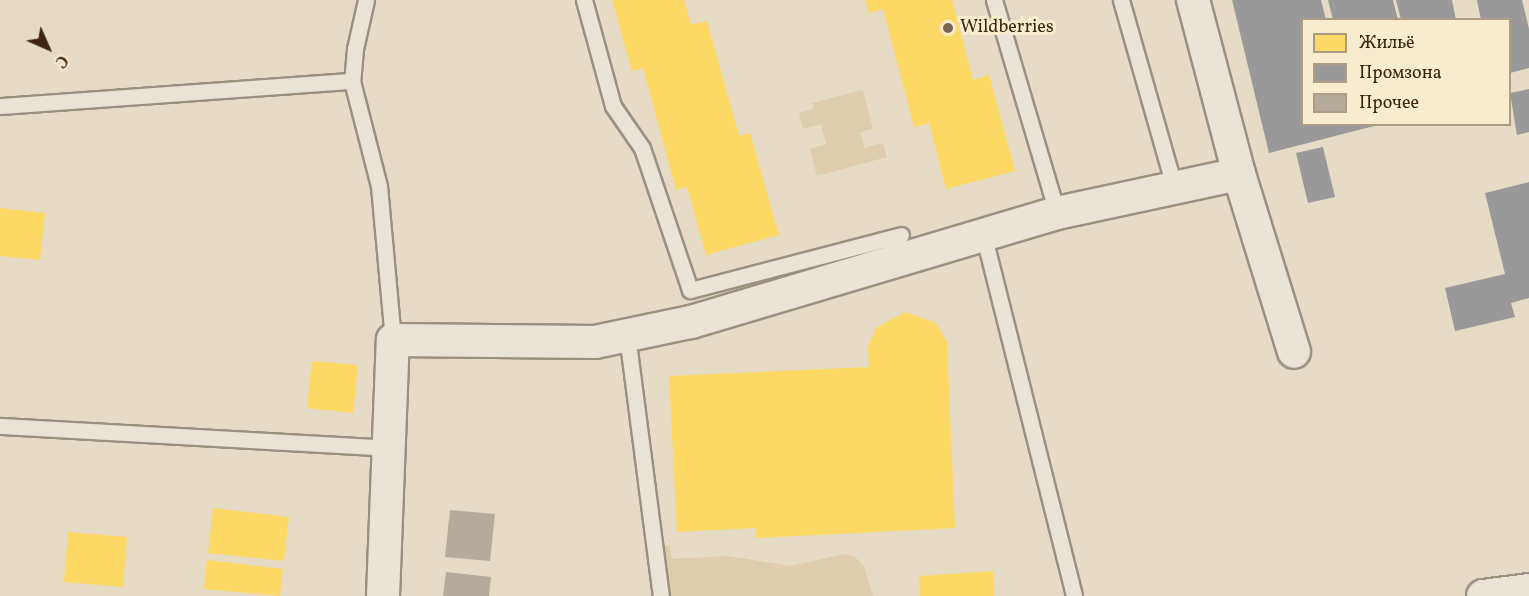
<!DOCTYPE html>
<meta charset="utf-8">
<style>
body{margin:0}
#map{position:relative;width:1529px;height:596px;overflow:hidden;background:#e6dbc4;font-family:Vollkorn,serif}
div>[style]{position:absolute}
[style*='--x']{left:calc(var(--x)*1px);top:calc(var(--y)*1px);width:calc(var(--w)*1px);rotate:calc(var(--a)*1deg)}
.green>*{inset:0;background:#ddcdac}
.homes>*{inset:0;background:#ffd966}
.industry>*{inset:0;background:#999}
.building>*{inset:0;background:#b4ab9a}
.roads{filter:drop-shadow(2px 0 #9a9080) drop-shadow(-2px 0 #9a9080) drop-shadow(0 2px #9a9080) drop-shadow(0 -2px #9a9080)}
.lane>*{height:15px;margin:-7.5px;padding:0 7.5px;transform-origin:7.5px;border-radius:7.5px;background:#eae4d8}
.street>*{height:32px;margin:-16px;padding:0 16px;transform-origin:16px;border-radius:16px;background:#eae4d8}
.dots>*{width:16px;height:16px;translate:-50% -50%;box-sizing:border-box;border:3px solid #f8eccf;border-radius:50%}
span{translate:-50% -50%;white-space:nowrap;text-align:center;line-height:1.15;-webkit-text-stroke:6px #f8eccf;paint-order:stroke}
.poi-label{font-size:18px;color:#3e250f}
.left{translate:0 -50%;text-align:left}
.legend{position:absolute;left:1301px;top:18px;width:210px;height:108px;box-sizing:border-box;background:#f8eccf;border:2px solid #ae9c82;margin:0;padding:8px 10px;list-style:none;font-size:18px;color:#3e250f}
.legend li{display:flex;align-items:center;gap:12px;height:30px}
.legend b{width:30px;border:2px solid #ae9c82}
.north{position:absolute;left:18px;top:18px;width:60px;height:60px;-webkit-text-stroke:4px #f8eccf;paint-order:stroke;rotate:135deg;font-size:16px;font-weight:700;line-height:24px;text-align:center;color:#3e250f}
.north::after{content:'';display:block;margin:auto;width:21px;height:27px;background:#3e250f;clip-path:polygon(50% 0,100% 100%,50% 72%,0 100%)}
</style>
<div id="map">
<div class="green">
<i style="clip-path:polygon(863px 90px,873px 129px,860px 132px,864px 148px,883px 143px,887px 157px,817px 176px,810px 149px,826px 144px,821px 124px,803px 129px,799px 113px,814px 109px,812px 103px)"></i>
<i style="clip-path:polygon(669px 545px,672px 559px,727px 556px,791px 566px,844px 554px,854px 556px,864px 566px,873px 596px,658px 596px,662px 548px)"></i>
</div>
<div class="homes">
<i style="clip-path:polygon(612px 0,684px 0,691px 25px,707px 21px,739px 136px,750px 133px,779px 235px,706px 255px,687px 187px,676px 190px,643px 68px,632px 71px)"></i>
<i style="clip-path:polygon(865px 0,952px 0,973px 80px,989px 75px,1015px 171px,946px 189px,929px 123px,914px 127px,883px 9px,869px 13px)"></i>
<i style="clip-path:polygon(0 208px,45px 213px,40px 260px,0 256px)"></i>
<i style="clip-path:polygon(906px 312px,936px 323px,947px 342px,955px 528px,756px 538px,756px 528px,677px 532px,669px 376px,869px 367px,868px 347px,877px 327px)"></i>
<i style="clip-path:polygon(312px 361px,358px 365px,353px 413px,307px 408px)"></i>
<i style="clip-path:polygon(213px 508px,289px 517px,284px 561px,208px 553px)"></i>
<i style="clip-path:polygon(68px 532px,127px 537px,123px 587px,64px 582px)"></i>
<i style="clip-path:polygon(207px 560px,283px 569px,280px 596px,204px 589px)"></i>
<i style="clip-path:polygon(993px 571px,994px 596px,920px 596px,919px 576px)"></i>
</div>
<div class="industry">
<i style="clip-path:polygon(1232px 0,1321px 0,1326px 20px,1302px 20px,1302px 124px,1378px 125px,1269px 153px)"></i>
<i style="clip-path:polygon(1328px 0,1393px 0,1398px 20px,1333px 20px)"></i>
<i style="clip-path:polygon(1396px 0,1452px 0,1456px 20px,1401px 20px)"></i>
<i style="clip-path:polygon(1477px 0,1522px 0,1529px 29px,1529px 68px,1510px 73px,1510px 20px,1481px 20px)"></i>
<i style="clip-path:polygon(1529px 89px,1529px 132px,1517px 135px,1510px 93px)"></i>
<i style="clip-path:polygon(1323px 147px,1335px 197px,1308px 203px,1296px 153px)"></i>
<i style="clip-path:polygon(1529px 182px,1529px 298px,1511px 303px,1515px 317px,1455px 331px,1445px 288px,1505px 274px,1485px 193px)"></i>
</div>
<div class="building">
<i style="clip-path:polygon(450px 510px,495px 514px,490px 561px,445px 557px)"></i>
<i style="clip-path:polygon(446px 572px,491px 577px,489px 596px,443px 596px)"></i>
</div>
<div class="roads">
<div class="lane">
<i style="--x:366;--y:0;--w:50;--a:102.7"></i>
<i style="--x:355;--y:49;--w:32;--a:95"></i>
<i style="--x:352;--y:81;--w:108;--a:75.6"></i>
<i style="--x:379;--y:186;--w:155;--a:84.8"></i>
<i style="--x:584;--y:0;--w:110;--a:74.7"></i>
<i style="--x:613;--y:106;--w:51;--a:55.4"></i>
<i style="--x:642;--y:148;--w:150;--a:71.3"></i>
<i style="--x:690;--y:290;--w:218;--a:-14.6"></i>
<i style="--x:994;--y:0;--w:222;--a:73.5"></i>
<i style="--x:1121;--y:0;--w:198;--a:74.1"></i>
<i style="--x:0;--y:106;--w:353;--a:-4.1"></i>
<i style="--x:983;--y:233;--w:374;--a:75.9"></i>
<i style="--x:627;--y:335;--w:263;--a:82.6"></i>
<i style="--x:0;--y:426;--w:390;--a:3.2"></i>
</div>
<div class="street">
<i style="--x:1239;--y:174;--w:186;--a:72.8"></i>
<i style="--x:383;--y:596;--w:256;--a:-87.8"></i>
<i style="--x:393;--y:340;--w:202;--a:0.6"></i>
<i style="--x:595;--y:342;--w:98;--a:-11.8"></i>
<i style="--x:691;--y:322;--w:382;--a:-16.6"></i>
<i style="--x:1057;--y:213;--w:186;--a:-12.1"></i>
<i style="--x:1239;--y:174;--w:180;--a:-104.8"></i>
<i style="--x:1483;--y:596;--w:46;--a:-7.4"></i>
</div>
</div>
<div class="dots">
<i style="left:948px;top:28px;background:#79654e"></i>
</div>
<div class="poi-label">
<span class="left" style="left:960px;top:28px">Wildberries</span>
</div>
<ul class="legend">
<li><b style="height:16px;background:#ffd966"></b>Жильё</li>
<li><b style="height:16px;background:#999"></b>Промзона</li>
<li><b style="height:16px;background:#b4ab9a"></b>Прочее</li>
</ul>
<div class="north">С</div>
</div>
